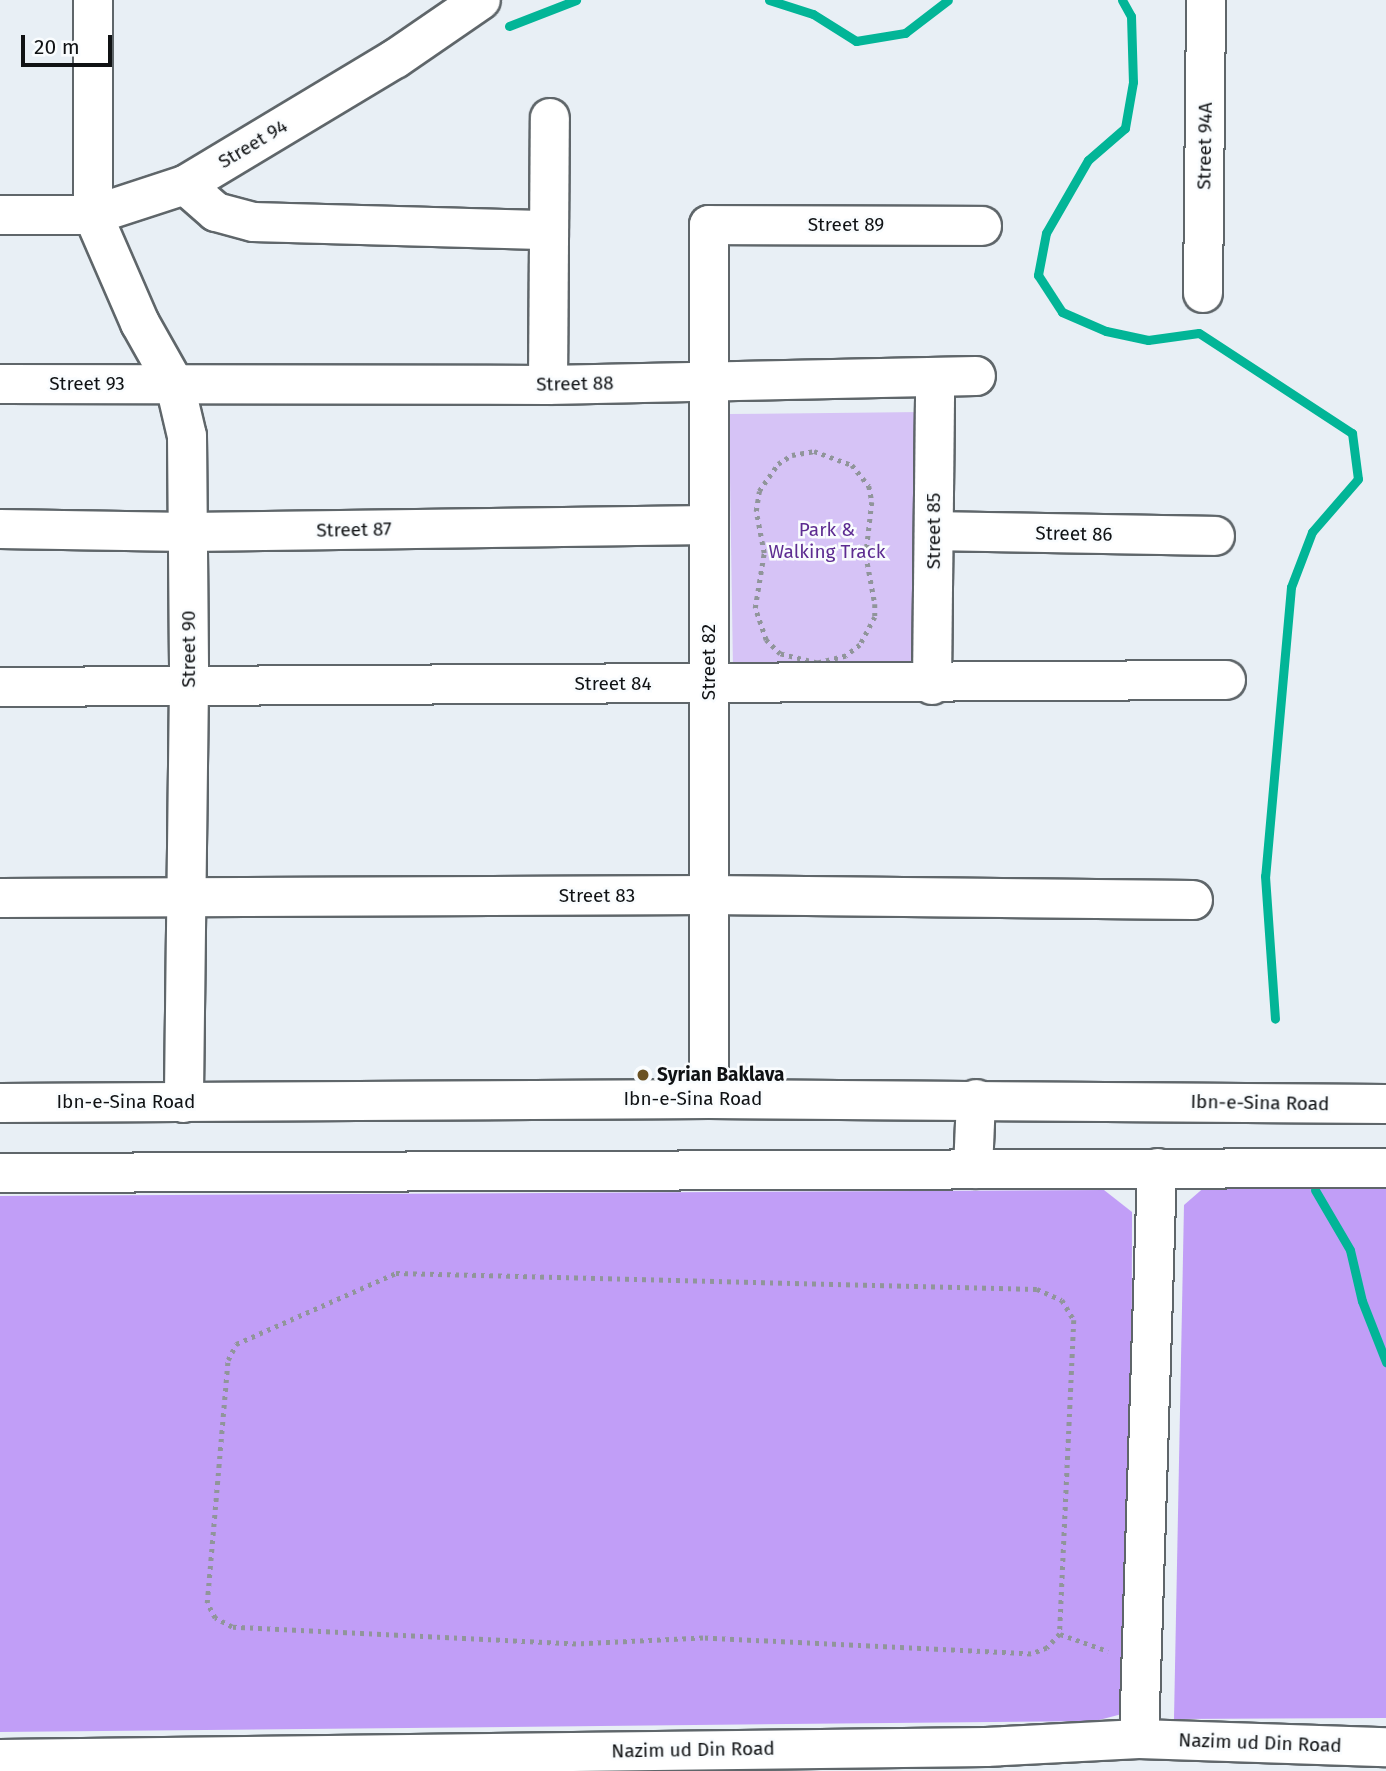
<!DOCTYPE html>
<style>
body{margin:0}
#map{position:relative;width:1386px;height:1771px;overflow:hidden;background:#e8eff5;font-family:"Fira Sans",sans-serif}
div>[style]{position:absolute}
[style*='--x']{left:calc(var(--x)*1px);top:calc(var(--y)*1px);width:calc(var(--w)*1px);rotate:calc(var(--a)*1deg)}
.green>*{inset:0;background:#d6c3f6}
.forest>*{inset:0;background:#c19ef7}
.stream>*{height:9px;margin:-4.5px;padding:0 4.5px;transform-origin:4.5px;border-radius:4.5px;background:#02b597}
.path>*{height:4.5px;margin-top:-2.25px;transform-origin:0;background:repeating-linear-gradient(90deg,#90959a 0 3.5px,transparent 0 8.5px)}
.roads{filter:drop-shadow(2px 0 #5f666a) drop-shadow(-2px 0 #5f666a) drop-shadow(0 2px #5f666a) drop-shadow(0 -2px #5f666a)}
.minor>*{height:38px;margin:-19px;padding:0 19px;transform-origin:19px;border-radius:19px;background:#fff}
.major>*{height:38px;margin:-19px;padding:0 19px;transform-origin:19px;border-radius:19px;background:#fff}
.dots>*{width:19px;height:19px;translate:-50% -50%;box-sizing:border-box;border:4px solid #f9fcfe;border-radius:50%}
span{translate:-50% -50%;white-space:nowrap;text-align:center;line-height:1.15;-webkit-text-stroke:5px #f9fcfe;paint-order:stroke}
.street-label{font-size:19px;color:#101214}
.park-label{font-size:19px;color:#5d2c91}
.poi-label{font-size:19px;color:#101214;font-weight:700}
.left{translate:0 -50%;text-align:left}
.scale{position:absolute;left:21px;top:35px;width:91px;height:32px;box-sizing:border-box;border:4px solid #101214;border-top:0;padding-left:9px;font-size:21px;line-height:24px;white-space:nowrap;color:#101214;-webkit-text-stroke:5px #f9fcfe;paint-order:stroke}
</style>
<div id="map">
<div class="green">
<i style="clip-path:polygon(922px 412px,925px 668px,733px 670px,729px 414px)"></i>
</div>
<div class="forest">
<i style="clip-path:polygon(1207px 1185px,1386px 1185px,1386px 1718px,1174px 1719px,1184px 1205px)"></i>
<i style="clip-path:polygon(1104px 1190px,1132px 1212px,1131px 1696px,1122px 1714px,1095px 1721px,0 1732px,0 1196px)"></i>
</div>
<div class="stream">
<i style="--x:769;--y:0;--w:46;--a:17.7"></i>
<i style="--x:813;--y:14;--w:51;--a:32.1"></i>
<i style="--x:856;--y:41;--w:50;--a:-9.3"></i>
<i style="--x:905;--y:33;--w:54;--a:-37.5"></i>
<i style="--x:1122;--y:0;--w:18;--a:61"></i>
<i style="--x:1131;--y:16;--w:66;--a:88.3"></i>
<i style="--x:1133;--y:82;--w:47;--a:99.9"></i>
<i style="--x:1125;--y:128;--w:49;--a:139.1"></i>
<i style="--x:1088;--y:160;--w:84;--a:119.9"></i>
<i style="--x:1046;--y:233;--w:43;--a:100.8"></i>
<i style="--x:1038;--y:275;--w:44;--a:57"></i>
<i style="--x:1062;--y:312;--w:48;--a:23.4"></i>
<i style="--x:1106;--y:331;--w:43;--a:12.1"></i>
<i style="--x:1148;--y:340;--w:51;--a:-7.8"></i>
<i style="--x:1199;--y:333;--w:183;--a:33.2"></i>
<i style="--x:1352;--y:433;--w:46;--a:82.6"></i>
<i style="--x:1358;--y:479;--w:70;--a:131"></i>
<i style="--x:1312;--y:532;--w:59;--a:110.9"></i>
<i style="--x:1291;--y:587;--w:290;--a:95.1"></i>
<i style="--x:1265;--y:876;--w:143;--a:86"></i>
<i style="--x:509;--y:26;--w:72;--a:-21.2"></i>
<i style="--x:1315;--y:1190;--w:69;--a:59.7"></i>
<i style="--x:1350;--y:1250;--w:52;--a:76.8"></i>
<i style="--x:1362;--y:1301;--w:66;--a:68.5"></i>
</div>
<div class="path">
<i style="--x:814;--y:451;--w:40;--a:20.2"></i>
<i style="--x:852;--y:465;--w:27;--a:51"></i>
<i style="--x:869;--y:486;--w:16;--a:79"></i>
<i style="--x:872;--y:502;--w:53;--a:96.5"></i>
<i style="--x:866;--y:555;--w:50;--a:79.6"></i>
<i style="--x:875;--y:604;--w:13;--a:90"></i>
<i style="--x:875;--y:617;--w:32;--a:118"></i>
<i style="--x:860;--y:645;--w:18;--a:142"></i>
<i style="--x:846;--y:656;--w:30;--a:166"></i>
<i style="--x:817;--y:663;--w:38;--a:-166"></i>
<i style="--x:780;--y:654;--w:20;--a:-135"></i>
<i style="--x:766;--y:640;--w:34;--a:-109"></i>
<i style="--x:755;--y:608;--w:56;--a:-80.7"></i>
<i style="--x:764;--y:553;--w:43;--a:-100.8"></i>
<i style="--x:756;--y:511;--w:20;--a:-81"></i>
<i style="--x:759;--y:491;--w:33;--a:-55"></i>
<i style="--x:778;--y:464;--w:17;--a:-33"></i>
<i style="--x:792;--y:455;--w:22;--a:-10"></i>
<i style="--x:396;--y:1273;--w:641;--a:1.43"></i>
<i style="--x:1037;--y:1289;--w:27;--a:24"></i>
<i style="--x:1062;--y:1300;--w:23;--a:59"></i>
<i style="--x:1074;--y:1320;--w:314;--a:92.6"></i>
<i style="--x:1060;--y:1634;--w:19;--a:133"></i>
<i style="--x:1047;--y:1648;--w:17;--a:159"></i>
<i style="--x:1031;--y:1654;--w:328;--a:-177.2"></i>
<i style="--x:703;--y:1638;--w:127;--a:177.3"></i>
<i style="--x:576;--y:1644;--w:344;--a:-177.2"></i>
<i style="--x:232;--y:1627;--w:19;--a:-152"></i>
<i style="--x:215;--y:1618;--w:17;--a:-118"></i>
<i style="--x:207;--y:1603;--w:244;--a:-85.1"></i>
<i style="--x:228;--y:1360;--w:18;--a:-63"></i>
<i style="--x:236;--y:1344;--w:175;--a:-23.9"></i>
<i style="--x:1060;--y:1634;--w:51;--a:19.5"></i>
</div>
<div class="roads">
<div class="minor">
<i style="--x:93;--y:0;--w:215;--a:90"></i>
<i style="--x:93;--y:215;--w:118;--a:66.5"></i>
<i style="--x:140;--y:323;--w:71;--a:60.6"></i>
<i style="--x:175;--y:385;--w:52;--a:76.8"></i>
<i style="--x:187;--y:436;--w:248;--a:89.5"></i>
<i style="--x:189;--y:684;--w:419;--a:90.7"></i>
<i style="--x:185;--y:185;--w:41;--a:41.1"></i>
<i style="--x:216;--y:212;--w:39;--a:15"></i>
<i style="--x:254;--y:222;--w:295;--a:1.6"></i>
<i style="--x:0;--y:215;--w:93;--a:0"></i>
<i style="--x:93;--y:215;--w:97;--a:-18.1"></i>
<i style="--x:185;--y:185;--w:245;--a:-31"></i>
<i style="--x:395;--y:59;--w:104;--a:-34.5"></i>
<i style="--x:1203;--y:293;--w:293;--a:-89.4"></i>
<i style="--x:0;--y:384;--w:548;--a:0.1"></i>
<i style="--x:548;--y:385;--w:428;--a:-1.2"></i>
<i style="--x:548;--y:385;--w:267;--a:-89.6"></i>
<i style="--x:0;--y:529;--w:188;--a:0.9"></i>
<i style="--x:188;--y:532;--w:521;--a:-0.77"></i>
<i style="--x:934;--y:531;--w:281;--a:1"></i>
<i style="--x:932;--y:685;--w:307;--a:-89.4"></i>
<i style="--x:0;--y:687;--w:1226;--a:-0.33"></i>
<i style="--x:0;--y:898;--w:708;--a:-0.24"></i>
<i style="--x:708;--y:895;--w:485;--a:0.6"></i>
<i style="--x:709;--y:1099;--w:874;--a:-90"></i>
<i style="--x:709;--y:225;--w:273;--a:0.2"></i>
<i style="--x:1139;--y:1739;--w:571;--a:-88.19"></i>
</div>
<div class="major">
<i style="--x:0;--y:1103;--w:709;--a:-0.32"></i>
<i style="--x:709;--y:1099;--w:677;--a:0.42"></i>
<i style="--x:973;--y:1169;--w:70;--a:-87.5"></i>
<i style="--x:0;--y:1173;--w:1386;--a:-0.21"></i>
<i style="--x:0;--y:1759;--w:986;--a:-0.7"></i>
<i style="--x:986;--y:1747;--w:153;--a:-3"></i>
<i style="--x:1139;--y:1739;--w:247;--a:1.9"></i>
</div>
</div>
<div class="dots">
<i style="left:643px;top:1075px;background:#6b5223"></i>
</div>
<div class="street-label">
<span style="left:253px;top:144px;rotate:-31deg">Street 94</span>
<span style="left:1205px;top:146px;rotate:-89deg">Street 94A</span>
<span style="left:846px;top:225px">Street 89</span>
<span style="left:87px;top:384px">Street 93</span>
<span style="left:575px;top:384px;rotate:-1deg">Street 88</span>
<span style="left:354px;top:530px;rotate:-1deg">Street 87</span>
<span style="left:934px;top:531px;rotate:-90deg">Street 85</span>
<span style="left:1074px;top:534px;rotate:1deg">Street 86</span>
<span style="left:189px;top:649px;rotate:-90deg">Street 90</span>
<span style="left:709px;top:662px;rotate:-90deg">Street 82</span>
<span style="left:613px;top:684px">Street 84</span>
<span style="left:597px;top:896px">Street 83</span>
<span style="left:693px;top:1099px">Ibn-e-Sina Road</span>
<span style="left:126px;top:1102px">Ibn-e-Sina Road</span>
<span style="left:1260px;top:1103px;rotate:1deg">Ibn-e-Sina Road</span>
<span style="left:1260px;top:1743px;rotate:2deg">Nazim ud Din Road</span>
<span style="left:693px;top:1750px;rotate:-1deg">Nazim ud Din Road</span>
</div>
<div class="park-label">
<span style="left:827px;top:541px">Park &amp;<br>Walking Track</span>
</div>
<div class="poi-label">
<span class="left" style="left:657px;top:1075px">Syrian Baklava</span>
</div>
<div class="scale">20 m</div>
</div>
